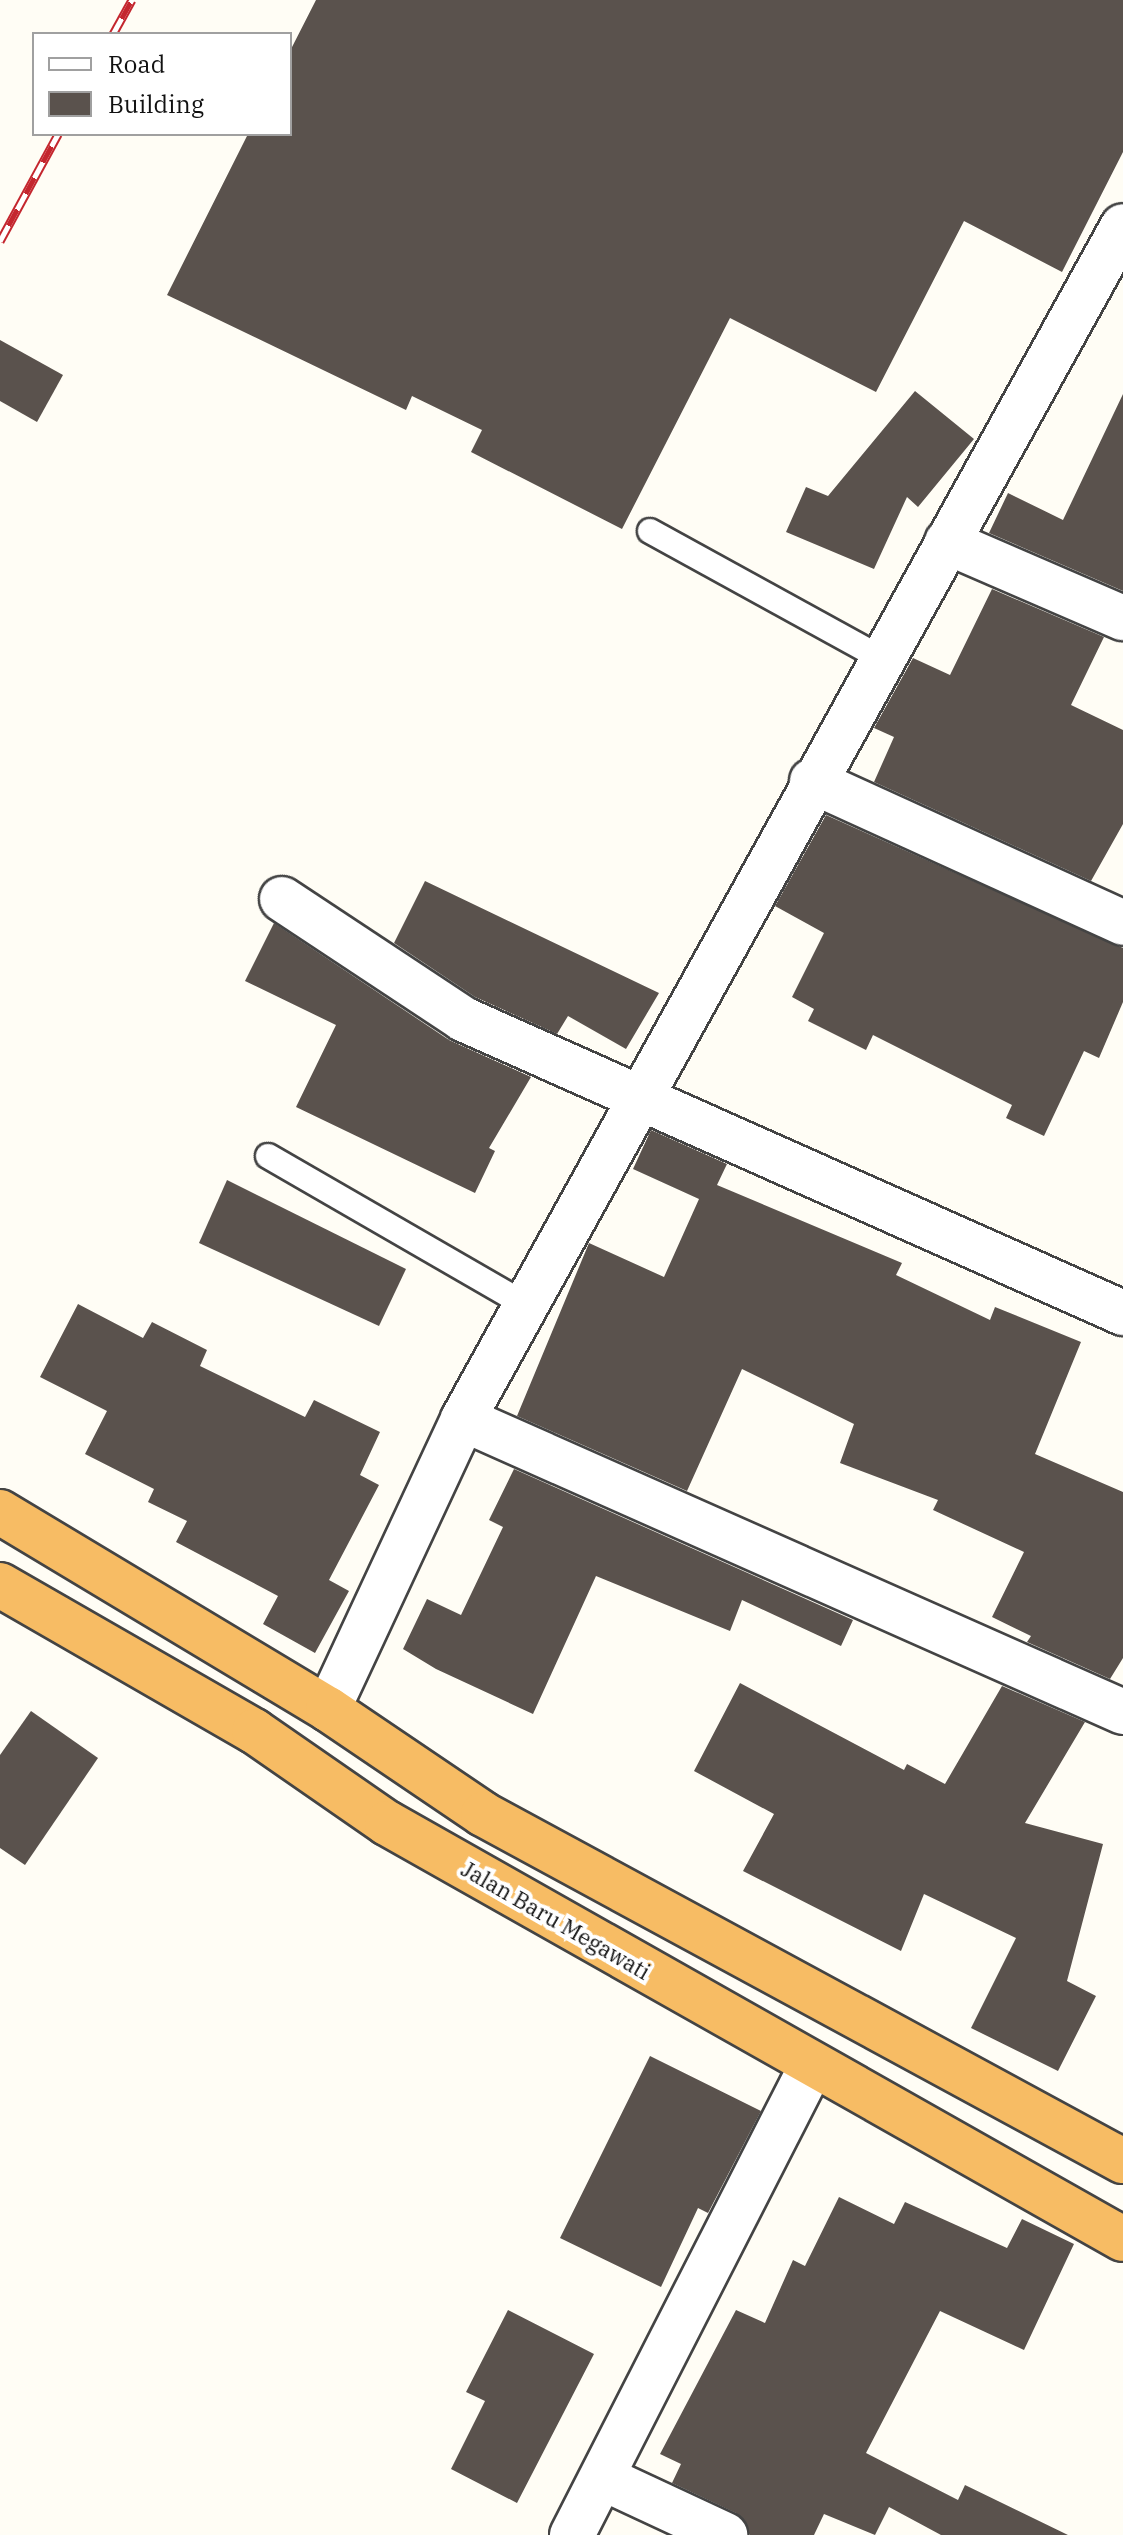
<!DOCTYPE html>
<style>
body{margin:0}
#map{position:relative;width:1123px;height:2535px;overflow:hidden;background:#fffdf5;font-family:"IBM Plex Serif",serif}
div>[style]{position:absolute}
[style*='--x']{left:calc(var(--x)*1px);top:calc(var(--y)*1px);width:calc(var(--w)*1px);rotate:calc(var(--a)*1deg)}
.building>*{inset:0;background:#5a524d}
.roads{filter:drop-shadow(2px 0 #444) drop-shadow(-2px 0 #444) drop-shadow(0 2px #444) drop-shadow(0 -2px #444)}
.service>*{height:24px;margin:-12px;padding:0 12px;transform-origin:12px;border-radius:12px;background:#fff}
.minor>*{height:44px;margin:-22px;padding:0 22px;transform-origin:22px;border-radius:22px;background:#fff}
.trunk>*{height:44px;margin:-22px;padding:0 22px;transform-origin:22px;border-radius:22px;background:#f7bc64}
.rail>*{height:9px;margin-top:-4.5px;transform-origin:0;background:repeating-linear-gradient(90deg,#fff 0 18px,#c4262e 0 36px);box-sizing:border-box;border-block:2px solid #c4262e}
span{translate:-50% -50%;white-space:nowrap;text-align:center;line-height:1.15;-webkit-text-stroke:8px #fff;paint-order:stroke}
.street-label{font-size:22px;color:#111}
.legend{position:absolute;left:32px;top:32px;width:260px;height:104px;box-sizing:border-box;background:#fff;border:2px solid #a0a0a0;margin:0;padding:10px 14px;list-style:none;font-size:24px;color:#111}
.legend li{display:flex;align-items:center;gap:16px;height:40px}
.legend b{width:40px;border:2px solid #a0a0a0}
</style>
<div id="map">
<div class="building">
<i style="clip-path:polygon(316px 0,1123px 0,1123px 152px,1062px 272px,964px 221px,876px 392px,730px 318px,622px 529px,471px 452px,482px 430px,412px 396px,406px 410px,167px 295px,248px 134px,290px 134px,290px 51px)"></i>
<i style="clip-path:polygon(0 340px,63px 375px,37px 422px,0 401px)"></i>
<i style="clip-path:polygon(915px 391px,974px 439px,918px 507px,907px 497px,874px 569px,786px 532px,806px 487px,828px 496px)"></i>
<i style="clip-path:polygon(1123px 394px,1123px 591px,989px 533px,1008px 493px,1063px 520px)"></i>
<i style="clip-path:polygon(992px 589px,1104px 637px,1071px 705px,1123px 730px,1123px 824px,1091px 881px,874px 782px,894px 737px,874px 728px,913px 658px,950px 675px)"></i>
<i style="clip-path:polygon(826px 815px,1123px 948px,1123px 1002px,1099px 1058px,1084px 1051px,1044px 1136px,1006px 1118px,1012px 1105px,873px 1035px,866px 1050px,808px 1021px,814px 1009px,792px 997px,824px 933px,775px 906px)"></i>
<i style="clip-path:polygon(425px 881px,659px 993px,626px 1049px,568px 1016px,557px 1034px,475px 997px,394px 943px)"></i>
<i style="clip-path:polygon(274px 923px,449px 1040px,531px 1077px,489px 1148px,495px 1151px,475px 1193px,296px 1107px,336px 1025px,245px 981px)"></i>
<i style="clip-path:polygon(651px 1130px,727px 1164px,717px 1185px,902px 1263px,896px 1275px,990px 1320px,995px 1307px,1081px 1342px,1035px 1454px,1123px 1492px,1123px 1658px,1110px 1679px,1027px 1642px,1031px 1636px,992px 1617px,1024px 1552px,933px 1510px,938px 1500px,840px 1463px,854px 1424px,742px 1369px,687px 1491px,517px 1416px,589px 1243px,664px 1277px,699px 1199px,633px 1169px)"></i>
<i style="clip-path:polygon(227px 1180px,406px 1269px,379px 1326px,199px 1243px)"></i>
<i style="clip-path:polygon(78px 1304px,143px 1338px,152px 1322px,207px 1350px,200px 1366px,305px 1417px,314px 1400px,380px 1432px,360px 1475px,379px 1485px,329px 1580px,349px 1591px,315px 1653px,263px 1624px,278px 1596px,176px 1542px,187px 1521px,148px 1502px,154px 1489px,85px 1454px,107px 1411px,40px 1377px)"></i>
<i style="clip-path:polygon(514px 1469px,853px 1620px,841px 1646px,742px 1600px,730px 1631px,596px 1576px,533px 1714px,436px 1669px,403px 1649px,427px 1599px,461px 1615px,503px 1527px,489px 1520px)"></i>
<i style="clip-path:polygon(740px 1683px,904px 1770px,907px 1764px,945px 1784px,1002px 1686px,1085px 1722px,1025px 1823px,1103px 1844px,1067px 1981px,1096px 1996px,1058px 2071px,971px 2028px,1016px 1938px,924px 1894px,901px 1951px,743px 1871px,774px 1814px,694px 1771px)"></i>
<i style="clip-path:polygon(31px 1711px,98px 1758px,25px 1865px,0 1848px,0 1755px)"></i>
<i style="clip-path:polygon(650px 2056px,761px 2111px,708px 2213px,698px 2208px,661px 2287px,560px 2238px)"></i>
<i style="clip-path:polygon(839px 2197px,894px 2224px,905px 2202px,1007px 2248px,1022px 2219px,1074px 2244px,1024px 2350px,940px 2311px,866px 2453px,958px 2500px,965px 2485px,1068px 2535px,941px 2535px,889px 2507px,875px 2535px,824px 2514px,814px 2535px,750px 2535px,736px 2513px,672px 2483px,681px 2464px,660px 2454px,736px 2310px,765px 2323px,793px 2260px,805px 2266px)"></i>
<i style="clip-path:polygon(508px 2310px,594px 2354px,517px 2503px,451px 2469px,485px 2401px,466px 2392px)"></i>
</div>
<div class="roads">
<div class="service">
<i style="--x:650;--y:531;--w:264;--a:28.8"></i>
<i style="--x:268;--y:1156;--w:298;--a:30"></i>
</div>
<div class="minor">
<i style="--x:947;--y:542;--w:192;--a:23.4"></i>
<i style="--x:812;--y:781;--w:342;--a:24.5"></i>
<i style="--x:282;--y:899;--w:217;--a:33.5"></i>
<i style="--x:463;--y:1019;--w:723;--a:24.01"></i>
<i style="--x:463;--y:1419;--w:722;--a:23.94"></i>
<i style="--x:328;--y:1709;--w:320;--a:-65"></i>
<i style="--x:463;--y:1419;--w:1363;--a:-61.05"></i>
<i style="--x:603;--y:2478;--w:135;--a:25"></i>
<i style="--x:572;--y:2535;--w:525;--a:-62.95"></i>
</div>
<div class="trunk">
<i style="--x:0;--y:1512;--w:383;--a:31"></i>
<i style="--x:328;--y:1709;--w:187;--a:34.1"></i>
<i style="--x:483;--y:1814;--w:728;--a:28.47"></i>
<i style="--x:0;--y:1585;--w:293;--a:29.9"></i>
<i style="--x:254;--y:1731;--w:162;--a:34.7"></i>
<i style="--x:387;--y:1823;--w:845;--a:29.48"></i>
</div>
</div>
<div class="rail">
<i style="--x:113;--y:34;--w:39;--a:-61"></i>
<i style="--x:0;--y:241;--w:122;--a:-61.5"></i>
</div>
<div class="street-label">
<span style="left:556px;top:1920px;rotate:30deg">Jalan Baru Megawati</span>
</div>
<ul class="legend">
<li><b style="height:10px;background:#fff"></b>Road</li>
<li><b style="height:22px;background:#5a524d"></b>Building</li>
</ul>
</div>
